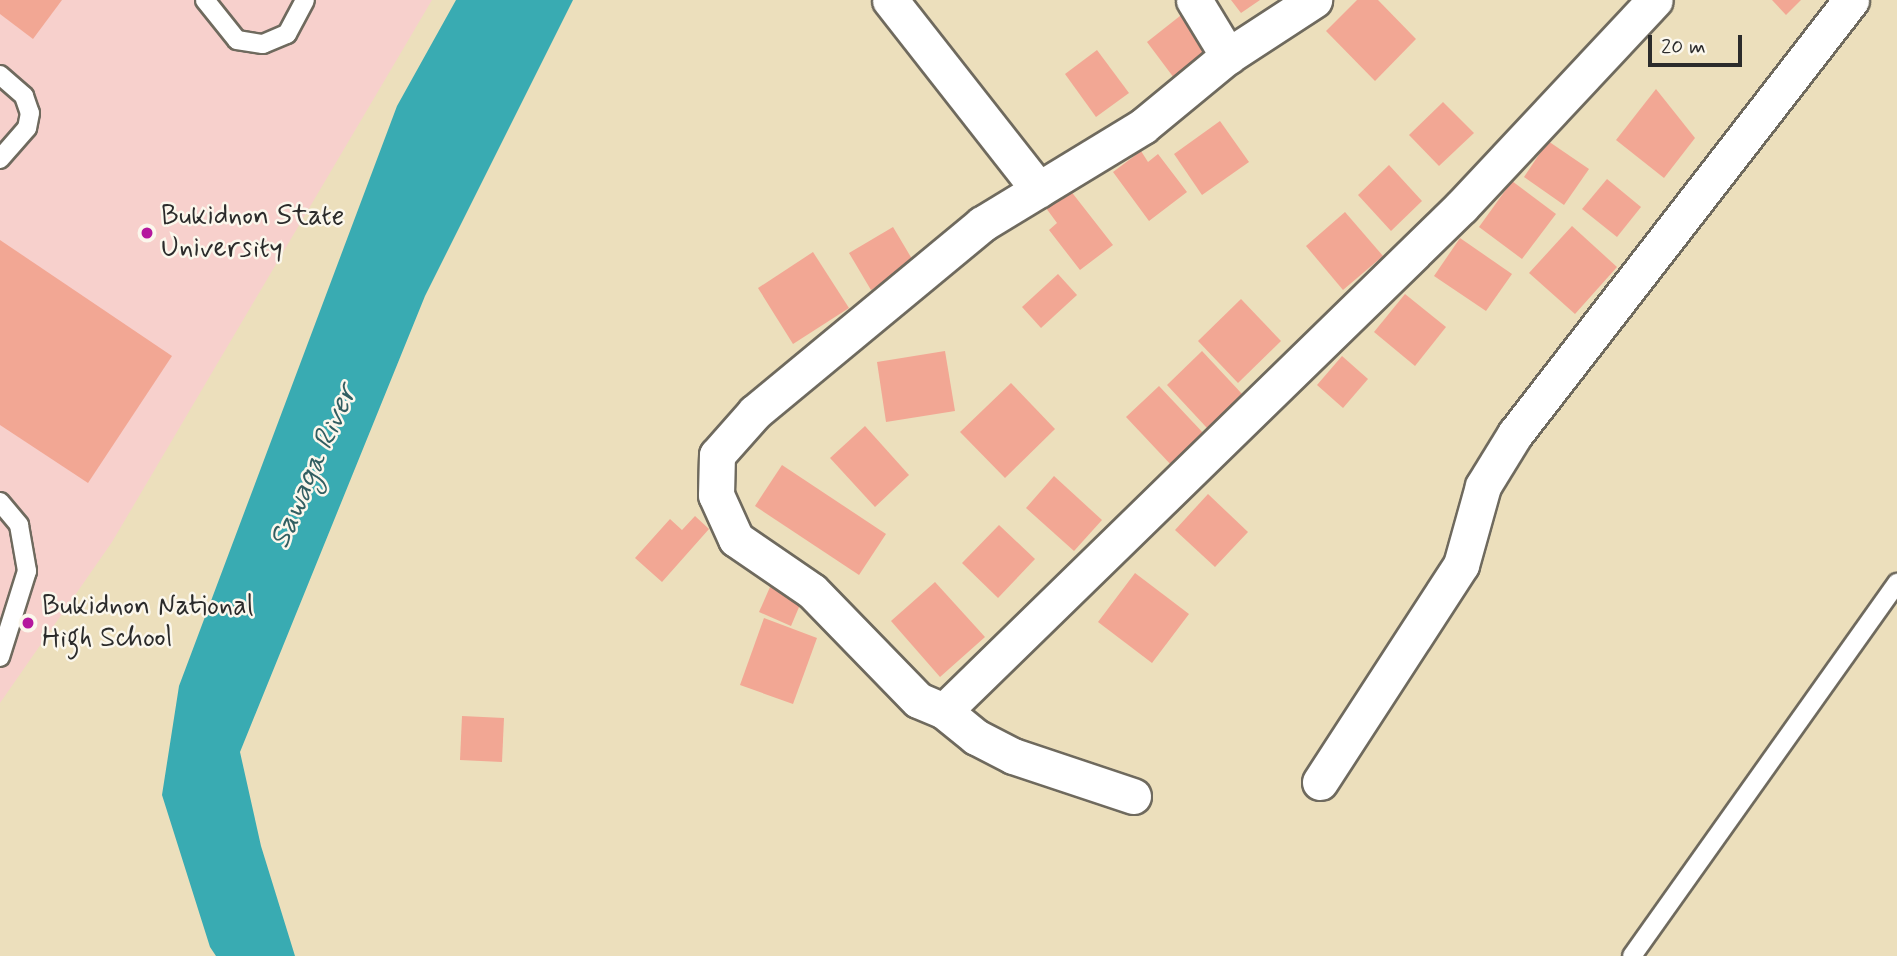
<!DOCTYPE html>
<style>
body{margin:0}
#map{position:relative;width:1897px;height:956px;overflow:hidden;background:#ecdfbc;font-family:Mynerve,sans-serif}
div>[style]{position:absolute}
[style*='--x']{left:calc(var(--x)*1px);top:calc(var(--y)*1px);width:calc(var(--w)*1px);rotate:calc(var(--a)*1deg)}
.built>*{inset:0;background:#f7d0cc}
.water>*{inset:0;background:#39abb2}
.building>*{inset:0;background:#f2a794}
.roads{filter:drop-shadow(2px 0 #6f6a5e) drop-shadow(-2px 0 #6f6a5e) drop-shadow(0 2px #6f6a5e) drop-shadow(0 -2px #6f6a5e)}
.lane>*{height:18px;margin:-9px;padding:0 9px;transform-origin:9px;border-radius:9px;background:#fff}
.street>*{height:35px;margin:-17.5px;padding:0 17.5px;transform-origin:17.5px;border-radius:17.5px;background:#fff}
.dots>*{width:19px;height:19px;translate:-50% -50%;box-sizing:border-box;border:4px solid #fbf7ec;border-radius:50%}
span{translate:-50% -50%;white-space:nowrap;text-align:center;line-height:1.15;-webkit-text-stroke:5px #fbf7ec;paint-order:stroke}
.poi-label{font-size:28px;color:#2b2b2b}
.left{translate:0 -50%;text-align:left}
.water-label{font-size:30px;color:#315e61;font-style:italic}
.scale{position:absolute;left:1648px;top:35px;width:94px;height:32px;box-sizing:border-box;border:4px solid #2b2b2b;border-top:0;padding-left:9px;font-size:21px;line-height:24px;white-space:nowrap;color:#2b2b2b;-webkit-text-stroke:5px #fbf7ec;paint-order:stroke}
</style>
<div id="map">
<div class="built">
<i style="clip-path:polygon(0 0,432px 0,112px 542px,0 703px)"></i>
</div>
<div class="water">
<i style="clip-path:polygon(456px 0,573px 0,425px 296px,240px 752px,261px 846px,295px 956px,216px 956px,210px 947px,162px 795px,179px 686px,397px 106px)"></i>
</div>
<div class="building">
<i style="clip-path:polygon(0 0,62px 0,33px 39px,0 14px)"></i>
<i style="clip-path:polygon(1231px 0,1260px 0,1241px 13px)"></i>
<i style="clip-path:polygon(1357px 0,1378px 0,1416px 39px,1375px 81px,1326px 31px)"></i>
<i style="clip-path:polygon(1772px 0,1801px 0,1786px 15px)"></i>
<i style="clip-path:polygon(1185px 12px,1213px 48px,1174px 78px,1147px 42px)"></i>
<i style="clip-path:polygon(1097px 50px,1129px 93px,1096px 117px,1065px 74px)"></i>
<i style="clip-path:polygon(1656px 89px,1695px 138px,1664px 178px,1616px 140px)"></i>
<i style="clip-path:polygon(1443px 102px,1474px 133px,1439px 166px,1409px 135px)"></i>
<i style="clip-path:polygon(1220px 121px,1249px 162px,1202px 195px,1174px 154px)"></i>
<i style="clip-path:polygon(1548px 141px,1589px 169px,1564px 205px,1524px 177px)"></i>
<i style="clip-path:polygon(1141px 151px,1148px 162px,1158px 154px,1187px 192px,1149px 221px,1113px 172px)"></i>
<i style="clip-path:polygon(1389px 165px,1422px 201px,1391px 231px,1358px 195px)"></i>
<i style="clip-path:polygon(1607px 179px,1641px 207px,1617px 237px,1582px 209px)"></i>
<i style="clip-path:polygon(1512px 181px,1556px 214px,1522px 259px,1479px 227px)"></i>
<i style="clip-path:polygon(1070px 190px,1113px 245px,1080px 270px,1049px 230px,1057px 223px,1046px 208px)"></i>
<i style="clip-path:polygon(1345px 212px,1383px 256px,1343px 290px,1306px 246px)"></i>
<i style="clip-path:polygon(1572px 226px,1617px 267px,1575px 314px,1529px 273px)"></i>
<i style="clip-path:polygon(893px 227px,915px 264px,871px 290px,849px 253px)"></i>
<i style="clip-path:polygon(1460px 238px,1512px 274px,1486px 311px,1434px 276px)"></i>
<i style="clip-path:polygon(0 240px,172px 356px,88px 483px,0 425px)"></i>
<i style="clip-path:polygon(813px 252px,849px 308px,793px 344px,758px 288px)"></i>
<i style="clip-path:polygon(1058px 274px,1077px 295px,1041px 328px,1022px 307px)"></i>
<i style="clip-path:polygon(1405px 294px,1446px 327px,1415px 366px,1374px 332px)"></i>
<i style="clip-path:polygon(1241px 299px,1281px 341px,1238px 383px,1198px 341px)"></i>
<i style="clip-path:polygon(945px 351px,955px 411px,886px 422px,877px 362px)"></i>
<i style="clip-path:polygon(1202px 351px,1243px 395px,1207px 428px,1167px 385px)"></i>
<i style="clip-path:polygon(1342px 356px,1368px 379px,1343px 408px,1317px 385px)"></i>
<i style="clip-path:polygon(1011px 383px,1055px 429px,1005px 478px,960px 432px)"></i>
<i style="clip-path:polygon(1159px 386px,1206px 436px,1173px 467px,1126px 417px)"></i>
<i style="clip-path:polygon(865px 426px,909px 475px,875px 507px,830px 458px)"></i>
<i style="clip-path:polygon(782px 465px,886px 534px,859px 575px,755px 506px)"></i>
<i style="clip-path:polygon(1054px 476px,1102px 520px,1074px 551px,1026px 508px)"></i>
<i style="clip-path:polygon(1208px 494px,1248px 532px,1215px 567px,1175px 530px)"></i>
<i style="clip-path:polygon(695px 516px,709px 529px,662px 582px,635px 558px,670px 519px,682px 530px)"></i>
<i style="clip-path:polygon(999px 525px,1035px 559px,998px 598px,962px 563px)"></i>
<i style="clip-path:polygon(1135px 573px,1189px 614px,1152px 663px,1098px 622px)"></i>
<i style="clip-path:polygon(935px 582px,985px 637px,940px 677px,891px 621px)"></i>
<i style="clip-path:polygon(770px 587px,802px 600px,791px 626px,759px 612px)"></i>
<i style="clip-path:polygon(764px 618px,817px 638px,793px 704px,740px 685px)"></i>
<i style="clip-path:polygon(462px 716px,504px 718px,502px 762px,460px 760px)"></i>
</div>
<div class="roads">
<div class="lane">
<i style="--x:205;--y:0;--w:51;--a:51.3"></i>
<i style="--x:237;--y:40;--w:26;--a:9"></i>
<i style="--x:263;--y:44;--w:26;--a:-23"></i>
<i style="--x:287;--y:34;--w:38;--a:-62"></i>
<i style="--x:0;--y:75;--w:32;--a:41"></i>
<i style="--x:24;--y:96;--w:18;--a:71"></i>
<i style="--x:30;--y:113;--w:15;--a:101"></i>
<i style="--x:27;--y:128;--w:41;--a:131.1"></i>
<i style="--x:0;--y:502;--w:30;--a:50"></i>
<i style="--x:19;--y:525;--w:47;--a:80.1"></i>
<i style="--x:27;--y:571;--w:90;--a:107.4"></i>
<i style="--x:1632;--y:956;--w:458;--a:-54.6"></i>
</div>
<div class="street">
<i style="--x:890;--y:0;--w:241;--a:51.9"></i>
<i style="--x:1194;--y:0;--w:66;--a:58.7"></i>
<i style="--x:944;--y:711;--w:723;--a:-44.27"></i>
<i style="--x:1462;--y:206;--w:282;--a:-46.9"></i>
<i style="--x:1320;--y:782;--w:259;--a:-57"></i>
<i style="--x:1461;--y:565;--w:82;--a:-74.4"></i>
<i style="--x:1483;--y:486;--w:61;--a:-58.4"></i>
<i style="--x:1515;--y:434;--w:549;--a:-52.25"></i>
<i style="--x:1133;--y:796;--w:126;--a:-161.6"></i>
<i style="--x:1013;--y:756;--w:42;--a:-152.8"></i>
<i style="--x:976;--y:737;--w:41;--a:-140.9"></i>
<i style="--x:944;--y:711;--w:28;--a:-157"></i>
<i style="--x:918;--y:700;--w:152;--a:-134.2"></i>
<i style="--x:812;--y:591;--w:92;--a:-145.6"></i>
<i style="--x:736;--y:539;--w:48;--a:-114.4"></i>
<i style="--x:716;--y:495;--w:40;--a:-88.6"></i>
<i style="--x:717;--y:455;--w:57;--a:-48.5"></i>
<i style="--x:755;--y:412;--w:295;--a:-39.6"></i>
<i style="--x:982;--y:224;--w:188;--a:-31.3"></i>
<i style="--x:1143;--y:126;--w:110;--a:-39.5"></i>
<i style="--x:1228;--y:56;--w:103;--a:-33.1"></i>
</div>
</div>
<div class="dots">
<i style="left:147px;top:233px;background:#b5179e"></i>
<i style="left:28px;top:623px;background:#b5179e"></i>
</div>
<div class="poi-label">
<span class="left" style="left:161px;top:233px">Bukidnon State<br>University</span>
<span class="left" style="left:42px;top:623px">Bukidnon National<br>High School</span>
</div>
<div class="water-label">
<span style="left:314px;top:467px;rotate:-66deg">Sawaga River</span>
</div>
<div class="scale">20 m</div>
</div>
